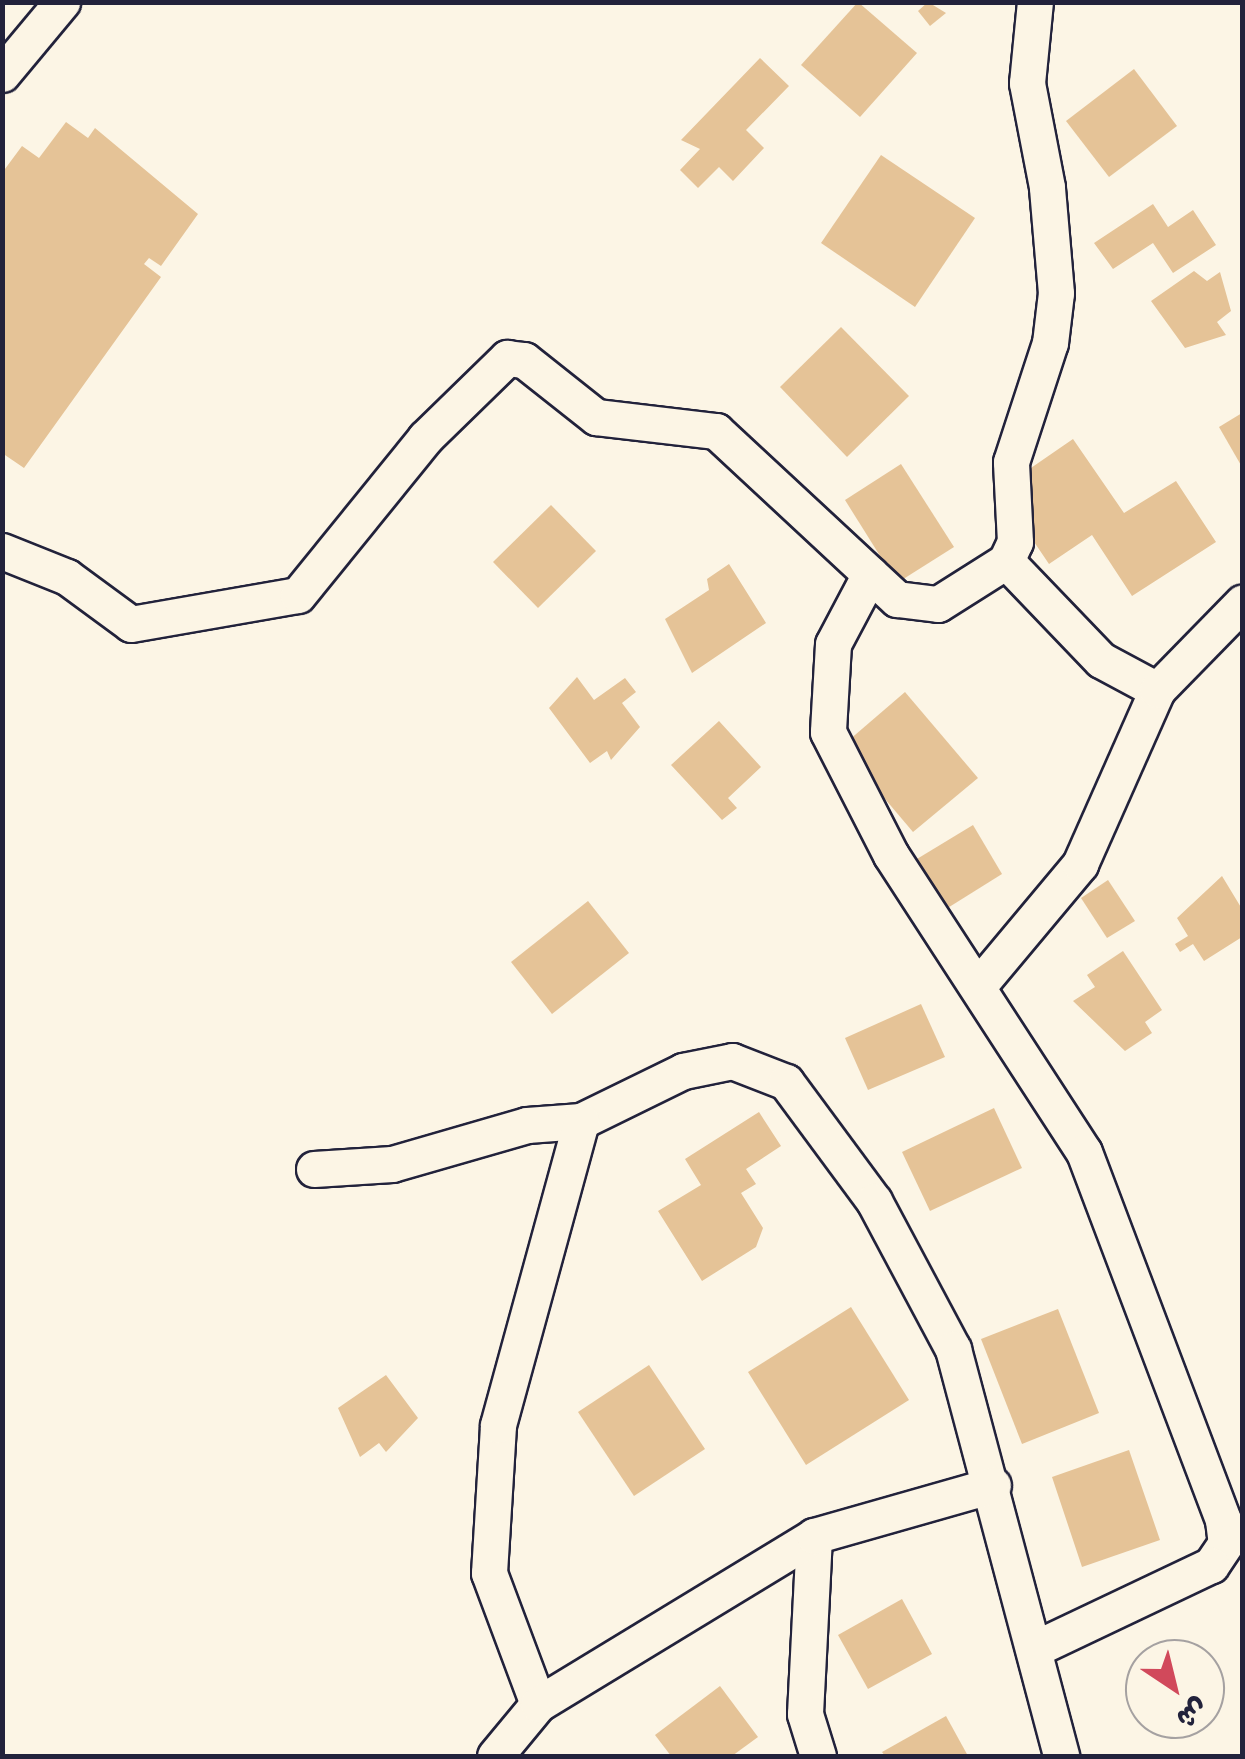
<!DOCTYPE html>
<meta charset="utf-8">
<style>
body{margin:0}
#map{position:relative;width:1245px;height:1759px;overflow:hidden;background:#fcf5e5;font-family:Mynerve,"Playpen Sans Arabic",sans-serif}
div>[style]{position:absolute}
[style*='--x']{left:calc(var(--x)*1px);top:calc(var(--y)*1px);width:calc(var(--w)*1px);rotate:calc(var(--a)*1deg)}
.building>*{inset:0;background:#e5c397}
.roads{filter:drop-shadow(2px 0 #22223b) drop-shadow(-2px 0 #22223b) drop-shadow(0 2px #22223b) drop-shadow(0 -2px #22223b)}
.minor>*{height:35px;margin:-17.5px;padding:0 17.5px;transform-origin:17.5px;border-radius:17.5px;background:#fcf5e5}
span{translate:-50% -50%;white-space:nowrap;text-align:center;line-height:1.15;-webkit-text-stroke:8px #fcf5e5;paint-order:stroke}
.frame{position:absolute;inset:0;border:5px solid #22223b;pointer-events:none}
.north{position:absolute;left:1125px;top:1639px;width:100px;height:100px;box-sizing:border-box;background:#fcf5e5;border:2px solid #a5a1a1;border-radius:50%;rotate:145deg;font-size:28px;font-weight:700;line-height:40px;text-align:center;color:#22223b}
.north::after{content:'';display:block;margin:auto;width:35px;height:45px;background:#d1495b;clip-path:polygon(50% 0,100% 100%,50% 72%,0 100%)}
</style>
<div id="map">
<div class="building">
<i style="clip-path:polygon(858px 2px,917px 53px,860px 117px,801px 65px)"></i>
<i style="clip-path:polygon(928px 2px,946px 13px,930px 26px,918px 11px)"></i>
<i style="clip-path:polygon(760px 58px,789px 86px,746px 130px,764px 148px,733px 181px,719px 167px,698px 188px,680px 170px,700px 149px,681px 140px)"></i>
<i style="clip-path:polygon(1134px 69px,1177px 126px,1109px 177px,1066px 121px)"></i>
<i style="clip-path:polygon(66px 122px,88px 138px,95px 128px,198px 214px,161px 266px,149px 258px,144px 264px,161px 277px,24px 468px,2px 453px,2px 173px,22px 146px,39px 158px)"></i>
<i style="clip-path:polygon(881px 155px,975px 218px,915px 307px,821px 243px)"></i>
<i style="clip-path:polygon(1153px 204px,1168px 227px,1193px 210px,1216px 245px,1173px 273px,1153px 243px,1113px 269px,1094px 243px)"></i>
<i style="clip-path:polygon(1194px 271px,1207px 281px,1220px 272px,1231px 311px,1217px 322px,1226px 335px,1185px 348px,1151px 301px)"></i>
<i style="clip-path:polygon(841px 327px,909px 396px,847px 457px,780px 387px)"></i>
<i style="clip-path:polygon(1242px 413px,1242px 467px,1219px 427px)"></i>
<i style="clip-path:polygon(1073px 439px,1124px 513px,1176px 481px,1216px 542px,1132px 596px,1092px 535px,1049px 564px,999px 490px)"></i>
<i style="clip-path:polygon(901px 464px,954px 547px,897px 583px,845px 500px)"></i>
<i style="clip-path:polygon(551px 505px,596px 551px,538px 608px,493px 562px)"></i>
<i style="clip-path:polygon(729px 564px,766px 623px,692px 673px,665px 619px,709px 590px,707px 579px)"></i>
<i style="clip-path:polygon(577px 677px,594px 700px,625px 678px,636px 692px,622px 703px,640px 727px,611px 760px,607px 751px,590px 763px,549px 708px)"></i>
<i style="clip-path:polygon(905px 692px,978px 778px,913px 832px,841px 747px)"></i>
<i style="clip-path:polygon(719px 721px,761px 767px,728px 798px,737px 808px,722px 820px,671px 765px)"></i>
<i style="clip-path:polygon(973px 825px,1002px 874px,938px 914px,907px 865px)"></i>
<i style="clip-path:polygon(1222px 876px,1242px 909px,1242px 937px,1204px 961px,1193px 944px,1180px 952px,1175px 944px,1188px 936px,1177px 918px)"></i>
<i style="clip-path:polygon(1108px 880px,1135px 921px,1107px 938px,1081px 898px)"></i>
<i style="clip-path:polygon(588px 901px,629px 953px,552px 1014px,511px 962px)"></i>
<i style="clip-path:polygon(1123px 951px,1162px 1010px,1145px 1022px,1152px 1033px,1125px 1051px,1073px 1001px,1095px 987px,1087px 975px)"></i>
<i style="clip-path:polygon(921px 1004px,945px 1057px,868px 1090px,845px 1038px)"></i>
<i style="clip-path:polygon(994px 1108px,1022px 1168px,930px 1211px,902px 1152px)"></i>
<i style="clip-path:polygon(759px 1112px,781px 1146px,746px 1169px,756px 1184px,741px 1193px,763px 1228px,756px 1247px,702px 1281px,658px 1211px,701px 1185px,685px 1159px)"></i>
<i style="clip-path:polygon(851px 1307px,909px 1400px,806px 1465px,748px 1372px)"></i>
<i style="clip-path:polygon(1058px 1309px,1099px 1413px,1022px 1444px,981px 1339px)"></i>
<i style="clip-path:polygon(649px 1365px,705px 1449px,634px 1496px,578px 1412px)"></i>
<i style="clip-path:polygon(386px 1375px,418px 1418px,386px 1452px,379px 1443px,360px 1457px,338px 1408px)"></i>
<i style="clip-path:polygon(1129px 1450px,1160px 1540px,1082px 1567px,1052px 1477px)"></i>
<i style="clip-path:polygon(902px 1599px,932px 1654px,868px 1689px,838px 1635px)"></i>
<i style="clip-path:polygon(720px 1686px,758px 1737px,732px 1756px,671px 1756px,655px 1735px)"></i>
<i style="clip-path:polygon(946px 1716px,968px 1756px,885px 1756px,882px 1752px)"></i>
</div>
<div class="roads">
<div class="minor">
<i style="--x:2;--y:74;--w:94;--a:-50.2"></i>
<i style="--x:2;--y:551;--w:70;--a:21.8"></i>
<i style="--x:67;--y:577;--w:79;--a:36.3"></i>
<i style="--x:131;--y:624;--w:169;--a:-9.9"></i>
<i style="--x:298;--y:595;--w:202;--a:-51"></i>
<i style="--x:425;--y:438;--w:115;--a:-44.3"></i>
<i style="--x:507;--y:358;--w:17;--a:7"></i>
<i style="--x:524;--y:360;--w:92;--a:38.4"></i>
<i style="--x:596;--y:417;--w:121;--a:6.7"></i>
<i style="--x:716;--y:431;--w:247;--a:42.9"></i>
<i style="--x:897;--y:599;--w:41;--a:7"></i>
<i style="--x:938;--y:604;--w:80;--a:-32.3"></i>
<i style="--x:1006;--y:561;--w:21;--a:-65"></i>
<i style="--x:1015;--y:542;--w:80;--a:-92.9"></i>
<i style="--x:1011;--y:462;--w:125;--a:-71.9"></i>
<i style="--x:1050;--y:343;--w:50;--a:-83.2"></i>
<i style="--x:1056;--y:293;--w:106;--a:-94.9"></i>
<i style="--x:1047;--y:187;--w:106;--a:-100.9"></i>
<i style="--x:1027;--y:83;--w:81;--a:-84.4"></i>
<i style="--x:1006;--y:561;--w:137;--a:46.2"></i>
<i style="--x:1101;--y:660;--w:64;--a:28.2"></i>
<i style="--x:870;--y:574;--w:79;--a:117.9"></i>
<i style="--x:833;--y:644;--w:88;--a:93.3"></i>
<i style="--x:828;--y:732;--w:138;--a:62.9"></i>
<i style="--x:891;--y:855;--w:354;--a:57"></i>
<i style="--x:1084;--y:1152;--w:393;--a:69.3"></i>
<i style="--x:1223;--y:1520;--w:23;--a:83"></i>
<i style="--x:1226;--y:1543;--w:27;--a:124"></i>
<i style="--x:1211;--y:1565;--w:196;--a:154.6"></i>
<i style="--x:979;--y:985;--w:158;--a:-50.1"></i>
<i style="--x:1080;--y:864;--w:190;--a:-66.1"></i>
<i style="--x:1157;--y:690;--w:122;--a:-45.7"></i>
<i style="--x:314;--y:1169;--w:78;--a:-3.7"></i>
<i style="--x:392;--y:1164;--w:141;--a:-16.1"></i>
<i style="--x:527;--y:1125;--w:54;--a:-4.2"></i>
<i style="--x:581;--y:1121;--w:114;--a:-26.1"></i>
<i style="--x:683;--y:1071;--w:50;--a:-11.5"></i>
<i style="--x:732;--y:1061;--w:58;--a:21.3"></i>
<i style="--x:786;--y:1082;--w:148;--a:53.5"></i>
<i style="--x:874;--y:1201;--w:168;--a:61.9"></i>
<i style="--x:953;--y:1349;--w:421;--a:75.1"></i>
<i style="--x:814;--y:1536;--w:178;--a:92.9"></i>
<i style="--x:805;--y:1714;--w:44;--a:72.8"></i>
<i style="--x:538;--y:1704;--w:140;--a:-110.5"></i>
<i style="--x:489;--y:1573;--w:148;--a:-86.5"></i>
<i style="--x:498;--y:1425;--w:315;--a:-74.7"></i>
<i style="--x:495;--y:1756;--w:67;--a:-50.4"></i>
<i style="--x:538;--y:1704;--w:323;--a:-31.3"></i>
<i style="--x:814;--y:1536;--w:186;--a:-15.9"></i>
</div>
</div>
<div class="frame"></div>
<div class="north">ش</div>
</div>
